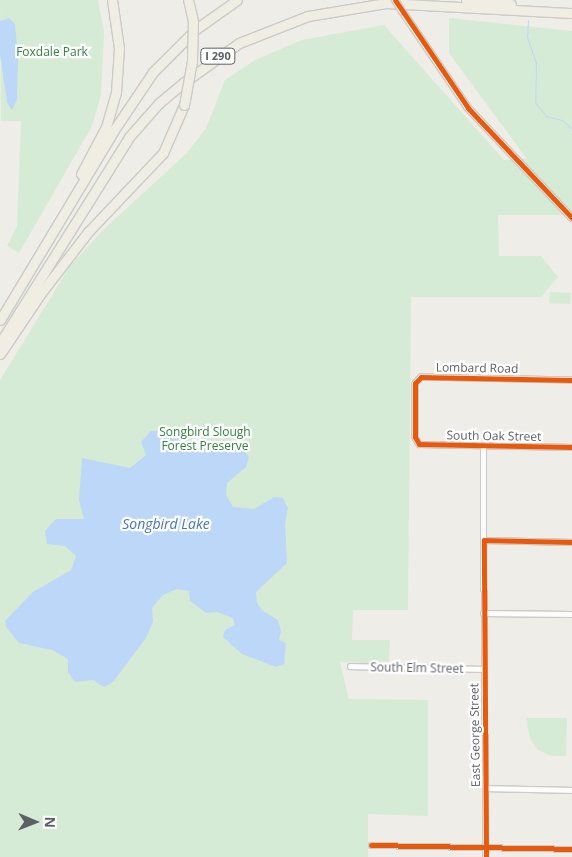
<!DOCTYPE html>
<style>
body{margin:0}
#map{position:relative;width:572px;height:857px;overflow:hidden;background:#eeede8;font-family:"Open Sans",sans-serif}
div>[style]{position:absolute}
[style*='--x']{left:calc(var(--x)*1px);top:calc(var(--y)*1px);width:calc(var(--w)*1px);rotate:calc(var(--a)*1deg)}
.green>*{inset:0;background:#d6ebd5}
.water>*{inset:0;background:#bcd7f8}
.stream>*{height:1px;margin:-0.5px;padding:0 0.5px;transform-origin:0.5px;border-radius:0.5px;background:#bcd7f8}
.roads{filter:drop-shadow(1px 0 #cacac9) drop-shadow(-1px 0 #cacac9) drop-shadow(0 1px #cacac9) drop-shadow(0 -1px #cacac9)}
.street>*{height:4.5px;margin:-2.25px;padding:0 2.25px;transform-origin:2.25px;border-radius:2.25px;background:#fcfcfc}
.secondary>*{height:6px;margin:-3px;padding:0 3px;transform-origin:3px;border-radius:3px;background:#fcfcfc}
.highway>*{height:9px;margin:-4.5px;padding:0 4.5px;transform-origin:4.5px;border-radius:4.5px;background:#f0eee2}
.bridges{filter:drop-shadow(1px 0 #cacbca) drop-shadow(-1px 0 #cacbca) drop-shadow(0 1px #cacbca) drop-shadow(0 -1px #cacbca)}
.secondary-bridge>*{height:6px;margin:-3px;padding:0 3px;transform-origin:3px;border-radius:3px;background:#fcfcfc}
.highway-bridge>*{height:9px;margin:-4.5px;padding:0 4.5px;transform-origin:4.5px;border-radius:4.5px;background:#f0eee2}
.cycleway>*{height:5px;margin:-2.5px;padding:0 2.5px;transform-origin:2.5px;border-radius:2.5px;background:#e8590c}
span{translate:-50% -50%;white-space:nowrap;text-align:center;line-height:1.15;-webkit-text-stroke:4.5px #fff;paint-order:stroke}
.shield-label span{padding:1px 4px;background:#fff;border:1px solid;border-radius:4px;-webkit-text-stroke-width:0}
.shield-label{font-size:11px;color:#5d6167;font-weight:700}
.park-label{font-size:12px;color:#30833e}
.street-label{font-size:12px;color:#5d6167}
.water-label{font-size:14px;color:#4374ca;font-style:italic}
.north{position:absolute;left:10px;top:797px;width:50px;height:50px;-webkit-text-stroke:4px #fff;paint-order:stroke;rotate:91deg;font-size:14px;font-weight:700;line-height:20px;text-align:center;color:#5d6167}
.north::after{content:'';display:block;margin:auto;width:18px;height:22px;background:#5d6167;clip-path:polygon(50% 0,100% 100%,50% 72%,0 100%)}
</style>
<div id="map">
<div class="green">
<i style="clip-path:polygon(0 0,98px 0,104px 32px,101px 95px,92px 126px,19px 253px,7px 246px,17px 226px,21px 121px,1px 121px)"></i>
<i style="clip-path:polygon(449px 18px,572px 31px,572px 215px,498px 215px,499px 256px,541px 256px,558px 277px,541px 297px,411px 297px,408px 610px,353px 610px,352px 640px,390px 640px,389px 664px,340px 662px,349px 699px,428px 700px,428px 816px,368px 814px,368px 857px,0 857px,0 380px,70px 266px,104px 229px,188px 152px,206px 128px,225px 80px,255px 60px,302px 40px,384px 25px,504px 160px,527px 159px,449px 53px)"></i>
<i style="clip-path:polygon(550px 292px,571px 293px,570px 304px,549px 303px)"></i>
<i style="clip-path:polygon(526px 718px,567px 718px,566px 756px,551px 756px,538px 750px,530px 739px)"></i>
</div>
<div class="water">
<i style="clip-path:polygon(9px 18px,15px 24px,18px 59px,17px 99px,12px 110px,7px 102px,0 54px,0 21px)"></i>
<i style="clip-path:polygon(151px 431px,170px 431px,199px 449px,229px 445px,243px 449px,249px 457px,246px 467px,227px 483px,226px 495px,233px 507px,254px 509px,274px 497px,283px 498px,288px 508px,285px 524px,287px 563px,256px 592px,257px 603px,263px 611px,278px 620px,281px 631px,279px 640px,286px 643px,284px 664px,276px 667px,242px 654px,223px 637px,225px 630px,235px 625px,233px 618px,217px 612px,206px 613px,190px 601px,189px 591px,177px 589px,163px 595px,152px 608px,153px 622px,146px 638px,113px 682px,104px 687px,93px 680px,75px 682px,68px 672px,68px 659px,52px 650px,19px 643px,6px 627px,5px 621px,33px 592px,71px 570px,76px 556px,65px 546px,47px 544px,45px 531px,56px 519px,84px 519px,79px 500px,82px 458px,130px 468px,146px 455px,141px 442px)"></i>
</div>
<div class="stream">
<i style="--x:528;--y:20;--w:17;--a:93"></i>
<i style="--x:527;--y:37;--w:28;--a:71"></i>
<i style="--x:536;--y:63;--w:39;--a:91"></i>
<i style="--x:535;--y:102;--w:18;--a:52"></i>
<i style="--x:546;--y:116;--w:16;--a:14"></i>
<i style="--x:562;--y:120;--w:13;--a:42"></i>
</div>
<div class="roads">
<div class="street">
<i style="--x:572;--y:380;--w:151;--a:-178.9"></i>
<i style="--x:421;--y:377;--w:8;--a:135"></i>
<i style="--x:415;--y:383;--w:54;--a:90"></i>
<i style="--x:415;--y:437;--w:8;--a:60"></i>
<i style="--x:419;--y:444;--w:153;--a:1.1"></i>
<i style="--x:483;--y:445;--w:412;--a:89.6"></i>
<i style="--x:484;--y:540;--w:88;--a:1.3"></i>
<i style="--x:483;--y:613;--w:89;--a:0.6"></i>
<i style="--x:350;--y:666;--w:134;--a:1.3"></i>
<i style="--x:486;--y:788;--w:86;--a:1.3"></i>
<i style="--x:371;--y:845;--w:201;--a:1.1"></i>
</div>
<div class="secondary">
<i style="--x:402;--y:11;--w:117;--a:55.8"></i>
<i style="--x:468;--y:108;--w:151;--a:46.6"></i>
</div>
<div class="highway">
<i style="--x:466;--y:0;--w:45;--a:5.1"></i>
<i style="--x:81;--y:174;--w:53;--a:-62"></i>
<i style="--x:106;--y:127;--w:36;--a:-74"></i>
<i style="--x:116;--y:92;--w:44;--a:-86.1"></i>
<i style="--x:119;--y:48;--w:49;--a:-98.3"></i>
<i style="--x:0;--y:320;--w:222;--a:-59"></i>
<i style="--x:114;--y:130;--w:70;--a:-56.1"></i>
<i style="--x:153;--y:72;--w:61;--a:-45"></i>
<i style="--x:196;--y:29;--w:50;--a:-35.3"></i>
<i style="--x:0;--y:343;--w:243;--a:-57.9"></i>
<i style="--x:129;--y:137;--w:45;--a:-48.6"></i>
<i style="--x:159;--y:103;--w:31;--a:-40"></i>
<i style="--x:183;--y:83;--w:69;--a:-35.5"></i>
<i style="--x:239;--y:43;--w:74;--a:-21.4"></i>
<i style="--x:308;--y:16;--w:79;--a:-9.5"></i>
<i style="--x:386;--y:3;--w:186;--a:3.1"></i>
<i style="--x:0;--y:354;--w:73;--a:-56.1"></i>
<i style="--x:41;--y:293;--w:77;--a:-52.4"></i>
<i style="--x:88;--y:232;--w:109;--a:-46.5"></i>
<i style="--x:163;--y:153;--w:52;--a:-66.4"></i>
</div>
</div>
<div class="bridges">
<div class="secondary-bridge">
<i style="--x:395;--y:0;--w:13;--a:58"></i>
</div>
<div class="highway-bridge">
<i style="--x:184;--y:105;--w:45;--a:-79.7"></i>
<i style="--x:192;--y:61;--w:40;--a:-88.6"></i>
<i style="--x:193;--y:21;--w:22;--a:-103"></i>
</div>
</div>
<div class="cycleway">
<i style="--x:395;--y:0;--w:130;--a:55.9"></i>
<i style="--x:468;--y:108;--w:151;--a:46.6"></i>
<i style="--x:572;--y:380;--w:151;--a:-178.9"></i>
<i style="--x:421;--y:377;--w:8;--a:135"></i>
<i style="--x:415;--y:383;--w:54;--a:90"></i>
<i style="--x:415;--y:437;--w:8;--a:60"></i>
<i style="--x:419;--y:444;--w:153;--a:1.1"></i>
<i style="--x:371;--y:845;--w:201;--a:1.1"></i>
<i style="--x:486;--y:857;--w:317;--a:-90.4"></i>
<i style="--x:484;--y:540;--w:88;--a:1.3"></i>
</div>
<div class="shield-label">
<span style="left:218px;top:56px">I 290</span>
</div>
<div class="park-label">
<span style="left:52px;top:52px">Foxdale Park</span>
<span style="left:205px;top:439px">Songbird Slough<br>Forest Preserve</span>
</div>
<div class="street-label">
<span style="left:477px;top:368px;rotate:1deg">Lombard Road</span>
<span style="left:494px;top:436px;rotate:1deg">South Oak Street</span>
<span style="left:417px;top:668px;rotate:1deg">South Elm Street</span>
<span style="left:475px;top:735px;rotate:-91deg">East George Street</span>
</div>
<div class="water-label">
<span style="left:166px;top:524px">Songbird Lake</span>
</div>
<div class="north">N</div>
</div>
